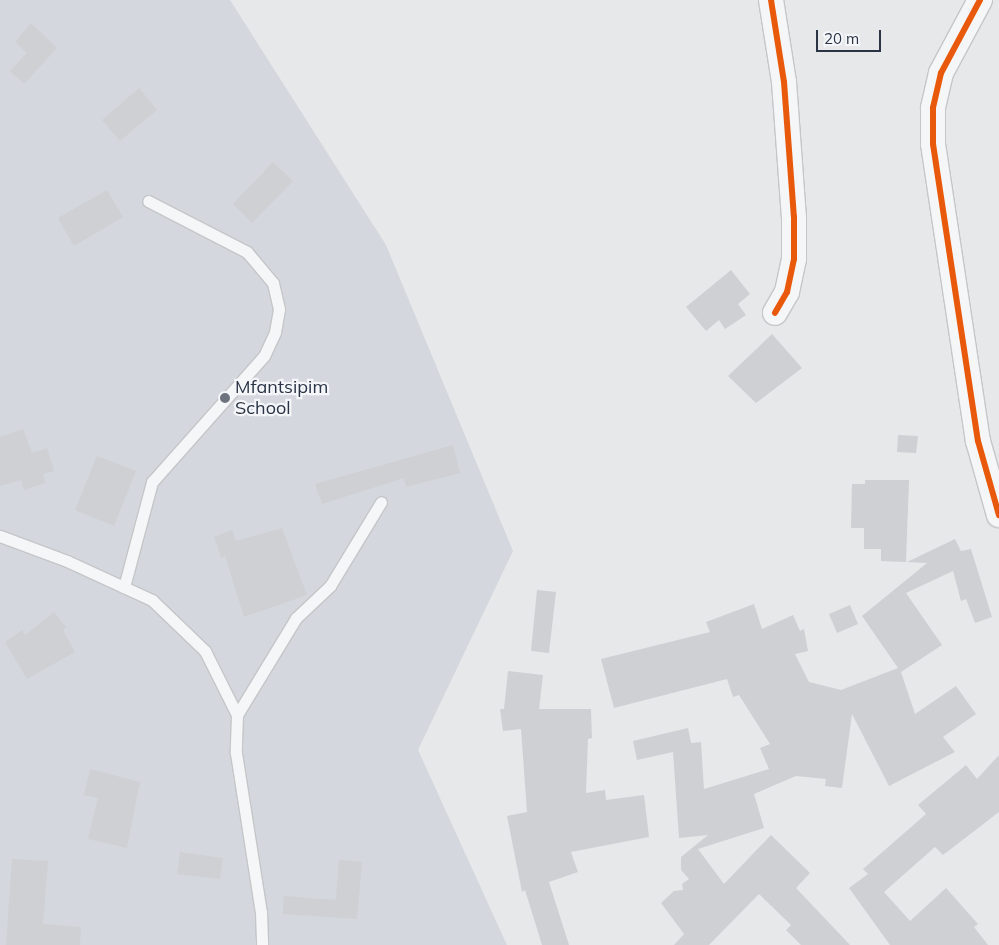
<!DOCTYPE html>
<style>
body{margin:0}
#map{position:relative;width:999px;height:945px;overflow:hidden;background:#e6e8ea;font-family:Mulish,sans-serif}
div>[style]{position:absolute}
[style*='--x']{left:calc(var(--x)*1px);top:calc(var(--y)*1px);width:calc(var(--w)*1px);rotate:calc(var(--a)*1deg)}
.built>*{inset:0;background:#d4d7dd}
.building>*{inset:0;background:#ced0d3}
.roads{filter:drop-shadow(1px 0 #c4c6c8) drop-shadow(-1px 0 #c4c6c8) drop-shadow(0 1px #c4c6c8) drop-shadow(0 -1px #c4c6c8)}
.service>*{height:11px;margin:-5.5px;padding:0 5.5px;transform-origin:5.5px;border-radius:5.5px;background:#f5f6f7}
.minor>*{height:24px;margin:-12px;padding:0 12px;transform-origin:12px;border-radius:12px;background:#f5f6f7}
.cycleway>*{height:6px;margin:-3px;padding:0 3px;transform-origin:3px;border-radius:3px;background:#e8590c}
.dots>*{width:14px;height:14px;translate:-50% -50%;box-sizing:border-box;border:2px solid #f4f6f9;border-radius:50%}
span{translate:-50% -50%;white-space:nowrap;text-align:center;line-height:1.15;-webkit-text-stroke:4.5px #f4f6f9;paint-order:stroke}
.poi-label{font-size:18px;color:#2b3445}
.left{translate:0 -50%;text-align:left}
.scale{position:absolute;left:816px;top:30px;width:65px;height:22px;box-sizing:border-box;border:2px solid #2b3445;border-top:0;padding-left:6px;font-size:15px;line-height:18px;white-space:nowrap;color:#2b3445;-webkit-text-stroke:4px #f4f6f9;paint-order:stroke}
</style>
<div id="map">
<div class="built">
<i style="clip-path:polygon(0 0,230px 0,386px 245px,513px 551px,418px 750px,507px 945px,0 945px)"></i>
</div>
<div class="building">
<i style="clip-path:polygon(31px 23px,57px 48px,24px 84px,10px 71px,27px 53px,15px 42px)"></i>
<i style="clip-path:polygon(139px 88px,157px 110px,120px 141px,102px 120px)"></i>
<i style="clip-path:polygon(273px 162px,293px 181px,252px 223px,233px 204px)"></i>
<i style="clip-path:polygon(107px 190px,123px 217px,74px 246px,58px 218px)"></i>
<i style="clip-path:polygon(731px 270px,750px 294px,738px 304px,746px 315px,725px 329px,719px 320px,706px 331px,686px 307px)"></i>
<i style="clip-path:polygon(772px 334px,802px 368px,756px 403px,728px 376px)"></i>
<i style="clip-path:polygon(23px 429px,32px 453px,47px 448px,54px 471px,43px 474px,45px 483px,24px 490px,21px 480px,0 486px,0 437px)"></i>
<i style="clip-path:polygon(898px 435px,918px 436px,916px 453px,897px 452px)"></i>
<i style="clip-path:polygon(453px 445px,460px 473px,406px 487px,404px 478px,322px 504px,315px 484px)"></i>
<i style="clip-path:polygon(97px 456px,136px 471px,114px 526px,75px 510px)"></i>
<i style="clip-path:polygon(865px 480px,909px 480px,906px 562px,881px 561px,881px 549px,864px 549px,864px 528px,851px 528px,852px 484px,865px 484px)"></i>
<i style="clip-path:polygon(282px 528px,307px 595px,244px 617px,225px 556px,221px 558px,214px 537px,232px 530px,236px 541px)"></i>
<i style="clip-path:polygon(955px 539px,961px 551px,971px 549px,992px 617px,975px 623px,966px 599px,961px 601px,953px 571px,906px 593px,942px 645px,901px 672px,915px 714px,956px 686px,976px 714px,943px 737px,955px 752px,889px 786px,852px 714px,842px 788px,825px 786px,826px 779px,796px 776px,754px 794px,764px 828px,698px 849px,724px 884px,771px 835px,810px 873px,796px 888px,850px 945px,801px 945px,786px 930px,791px 925px,759px 894px,709px 945px,674px 945px,684px 934px,661px 903px,674px 891px,683px 890px,682px 884px,689px 879px,681px 870px,681px 857px,708px 835px,679px 838px,673px 752px,637px 760px,633px 741px,688px 728px,691px 743px,701px 742px,704px 789px,769px 769px,760px 748px,770px 744px,739px 695px,733px 697px,727px 679px,614px 708px,601px 659px,710px 632px,706px 622px,754px 604px,762px 629px,793px 615px,800px 631px,804px 629px,808px 651px,795px 654px,809px 682px,841px 690px,898px 668px,862px 616px,927px 563px,907px 562px)"></i>
<i style="clip-path:polygon(537px 590px,556px 592px,549px 653px,531px 651px)"></i>
<i style="clip-path:polygon(850px 605px,858px 624px,837px 633px,829px 614px)"></i>
<i style="clip-path:polygon(54px 612px,66px 627px,63px 630px,75px 652px,27px 679px,5px 642px,22px 630px,25px 635px)"></i>
<i style="clip-path:polygon(508px 671px,543px 675px,539px 709px,591px 709px,592px 738px,588px 739px,586px 793px,605px 790px,606px 800px,644px 795px,649px 837px,571px 852px,578px 872px,549px 882px,569px 945px,542px 945px,525px 890px,522px 892px,507px 816px,527px 812px,521px 729px,503px 731px,500px 709px,504px 709px)"></i>
<i style="clip-path:polygon(999px 755px,999px 812px,943px 855px,935px 847px,884px 892px,910px 921px,946px 888px,978px 924px,974px 927px,988px 945px,890px 945px,849px 888px,868px 874px,863px 869px,926px 814px,918px 805px,966px 765px,977px 779px)"></i>
<i style="clip-path:polygon(90px 769px,140px 782px,127px 848px,88px 839px,98px 798px,84px 795px)"></i>
<i style="clip-path:polygon(180px 852px,223px 858px,220px 879px,177px 874px)"></i>
<i style="clip-path:polygon(12px 859px,48px 861px,43px 924px,81px 927px,80px 945px,6px 945px)"></i>
<i style="clip-path:polygon(339px 860px,362px 862px,357px 919px,283px 914px,284px 896px,336px 900px)"></i>
</div>
<div class="roads">
<div class="service">
<i style="--x:0;--y:536;--w:72;--a:20.5"></i>
<i style="--x:67;--y:561;--w:94;--a:24.6"></i>
<i style="--x:152;--y:600;--w:74;--a:43.9"></i>
<i style="--x:205;--y:651;--w:72;--a:63.4"></i>
<i style="--x:237;--y:715;--w:38;--a:92"></i>
<i style="--x:236;--y:753;--w:161;--a:81.1"></i>
<i style="--x:261;--y:912;--w:33;--a:88"></i>
<i style="--x:124;--y:587;--w:109;--a:-75.1"></i>
<i style="--x:152;--y:482;--w:169;--a:-48.4"></i>
<i style="--x:264;--y:356;--w:26;--a:-65"></i>
<i style="--x:275;--y:332;--w:23;--a:-80"></i>
<i style="--x:279;--y:309;--w:27;--a:-103"></i>
<i style="--x:273;--y:283;--w:40;--a:-130"></i>
<i style="--x:247;--y:252;--w:111;--a:-152.7"></i>
<i style="--x:237;--y:715;--w:114;--a:-58.7"></i>
<i style="--x:296;--y:618;--w:47;--a:-43.3"></i>
<i style="--x:330;--y:586;--w:98;--a:-58.7"></i>
</div>
<div class="minor">
<i style="--x:771;--y:0;--w:83;--a:81"></i>
<i style="--x:784;--y:82;--w:135;--a:85.8"></i>
<i style="--x:794;--y:217;--w:42;--a:90"></i>
<i style="--x:794;--y:259;--w:34;--a:102"></i>
<i style="--x:787;--y:292;--w:24;--a:120"></i>
<i style="--x:980;--y:0;--w:83;--a:118.1"></i>
<i style="--x:941;--y:73;--w:36;--a:103"></i>
<i style="--x:933;--y:108;--w:36;--a:90"></i>
<i style="--x:933;--y:144;--w:300;--a:81.4"></i>
<i style="--x:978;--y:441;--w:77;--a:74.2"></i>
</div>
</div>
<div class="cycleway">
<i style="--x:771;--y:0;--w:83;--a:81"></i>
<i style="--x:784;--y:82;--w:135;--a:85.8"></i>
<i style="--x:794;--y:217;--w:42;--a:90"></i>
<i style="--x:794;--y:259;--w:34;--a:102"></i>
<i style="--x:787;--y:292;--w:24;--a:120"></i>
<i style="--x:980;--y:0;--w:83;--a:118.1"></i>
<i style="--x:941;--y:73;--w:36;--a:103"></i>
<i style="--x:933;--y:108;--w:36;--a:90"></i>
<i style="--x:933;--y:144;--w:300;--a:81.4"></i>
<i style="--x:978;--y:441;--w:77;--a:74.2"></i>
</div>
<div class="dots">
<i style="left:225px;top:398px;background:#6c737f"></i>
</div>
<div class="poi-label">
<span class="left" style="left:235px;top:398px">Mfantsipim<br>School</span>
</div>
<div class="scale">20 m</div>
</div>
